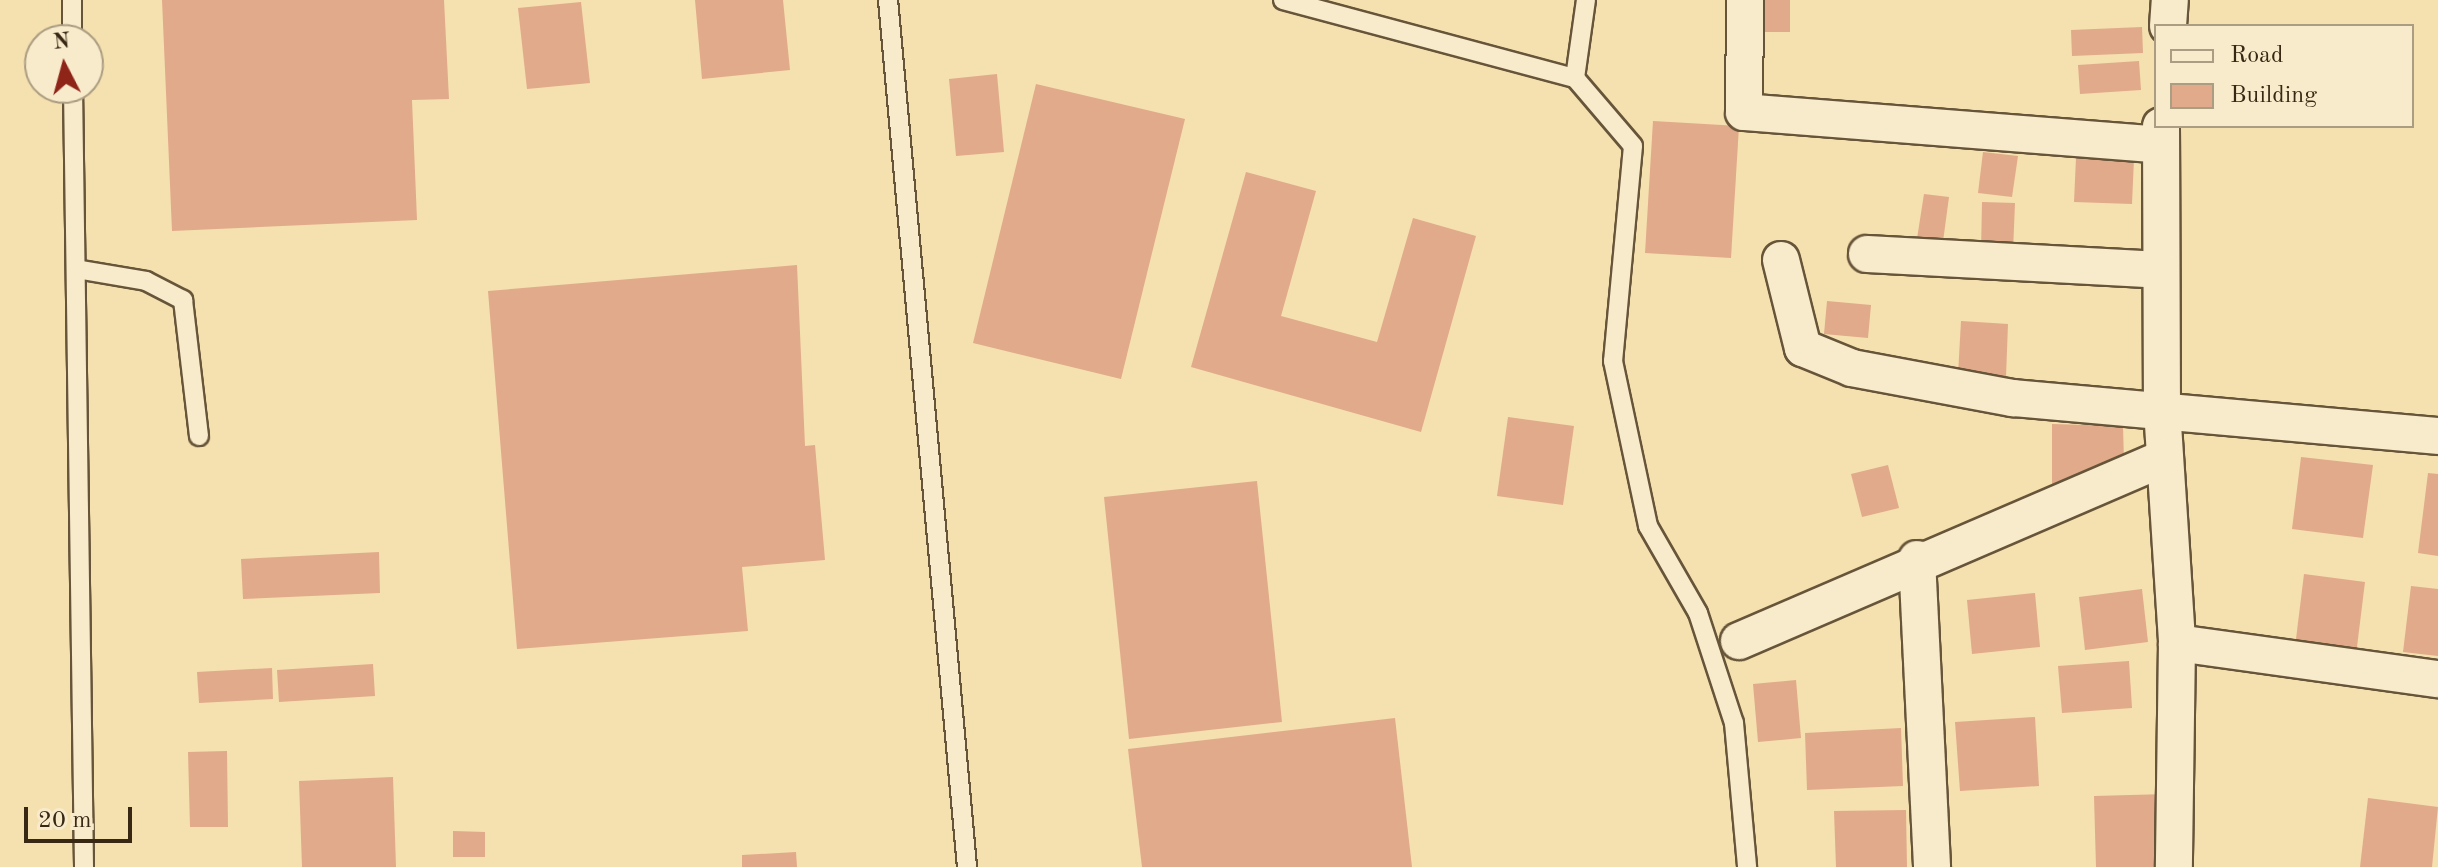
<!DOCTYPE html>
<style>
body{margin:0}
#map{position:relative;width:2438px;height:867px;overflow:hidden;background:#f5e0af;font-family:"Old Standard TT",serif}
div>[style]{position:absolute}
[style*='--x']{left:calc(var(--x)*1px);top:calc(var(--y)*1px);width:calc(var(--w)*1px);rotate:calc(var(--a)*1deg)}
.building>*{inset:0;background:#e1aa8a}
.roads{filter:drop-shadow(2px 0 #67553a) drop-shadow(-2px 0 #67553a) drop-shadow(0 2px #67553a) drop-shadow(0 -2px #67553a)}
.service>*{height:18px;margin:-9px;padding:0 9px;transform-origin:9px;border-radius:9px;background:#f8ebcb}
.minor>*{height:36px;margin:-18px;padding:0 18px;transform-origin:18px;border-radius:18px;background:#f8ebcb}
span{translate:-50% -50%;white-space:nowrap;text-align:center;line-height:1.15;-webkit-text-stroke:8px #f8ebcb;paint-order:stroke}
.legend{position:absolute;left:2154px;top:24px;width:260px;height:104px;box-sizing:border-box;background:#f8ebcb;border:2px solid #ab9d81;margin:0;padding:10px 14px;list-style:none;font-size:24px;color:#382713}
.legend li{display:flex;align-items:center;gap:16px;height:40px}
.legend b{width:40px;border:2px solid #ab9d81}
.north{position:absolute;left:24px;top:24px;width:80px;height:80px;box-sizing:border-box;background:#f8ebcb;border:2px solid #ab9d81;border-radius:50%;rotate:354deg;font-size:22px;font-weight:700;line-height:32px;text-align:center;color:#382713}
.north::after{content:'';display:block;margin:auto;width:28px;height:36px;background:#8f2418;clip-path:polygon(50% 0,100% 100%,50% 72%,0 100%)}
.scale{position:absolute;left:24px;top:807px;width:108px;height:36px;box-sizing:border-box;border:4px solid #382713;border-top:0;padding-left:10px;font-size:24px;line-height:28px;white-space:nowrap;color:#382713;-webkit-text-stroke:6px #f8ebcb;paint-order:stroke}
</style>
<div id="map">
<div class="building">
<i style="clip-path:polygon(162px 0,444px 0,449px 99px,412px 100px,417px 220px,172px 231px)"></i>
<i style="clip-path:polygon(695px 0,783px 0,790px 70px,702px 79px)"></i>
<i style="clip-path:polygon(1751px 0,1790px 0,1790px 32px,1750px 32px)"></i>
<i style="clip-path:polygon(581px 2px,590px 83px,527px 89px,518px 8px)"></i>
<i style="clip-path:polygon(2142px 27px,2143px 53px,2072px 56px,2071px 30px)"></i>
<i style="clip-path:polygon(2139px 61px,2141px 90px,2080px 94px,2078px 65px)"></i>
<i style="clip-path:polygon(997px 74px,1004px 152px,956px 156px,949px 79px)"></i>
<i style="clip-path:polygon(1036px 84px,1185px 119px,1121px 379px,973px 343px)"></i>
<i style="clip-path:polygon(1653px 121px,1739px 126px,1731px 258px,1645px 253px)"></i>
<i style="clip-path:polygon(1983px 152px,2018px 156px,2012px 197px,1978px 193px)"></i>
<i style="clip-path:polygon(2076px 158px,2134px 159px,2132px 204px,2074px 202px)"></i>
<i style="clip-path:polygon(1246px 172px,1316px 191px,1281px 316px,1377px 342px,1413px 218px,1476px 236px,1421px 432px,1191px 367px)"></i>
<i style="clip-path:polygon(1924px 194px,1949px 197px,1942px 249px,1916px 245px)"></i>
<i style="clip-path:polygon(1982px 202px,2015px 203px,2013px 251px,1981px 251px)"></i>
<i style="clip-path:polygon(797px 265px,805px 446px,815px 445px,825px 560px,742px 567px,748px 631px,517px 649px,488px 291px)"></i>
<i style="clip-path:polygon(1827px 301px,1871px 305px,1868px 338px,1824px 334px)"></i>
<i style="clip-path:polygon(1961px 321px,2008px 324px,2006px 377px,1958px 375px)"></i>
<i style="clip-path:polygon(1508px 417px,1574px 426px,1563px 505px,1497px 496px)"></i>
<i style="clip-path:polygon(2052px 424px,2123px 426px,2124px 462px,2052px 484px)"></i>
<i style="clip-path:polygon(2301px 457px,2373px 465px,2363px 538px,2292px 529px)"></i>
<i style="clip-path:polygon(1888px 465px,1899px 508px,1862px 517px,1851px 474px)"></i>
<i style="clip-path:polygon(2428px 473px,2438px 474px,2438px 556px,2418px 553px)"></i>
<i style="clip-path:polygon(1257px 481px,1282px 722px,1129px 739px,1104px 497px)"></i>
<i style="clip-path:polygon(379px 552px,380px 593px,243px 599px,241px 559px)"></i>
<i style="clip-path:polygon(2304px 574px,2365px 582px,2356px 655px,2295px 647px)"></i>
<i style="clip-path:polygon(2411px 586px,2438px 589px,2438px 656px,2403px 652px)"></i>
<i style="clip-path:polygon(2142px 589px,2148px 642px,2085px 650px,2079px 597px)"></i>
<i style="clip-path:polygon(2035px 593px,2040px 647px,1972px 654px,1967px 600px)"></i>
<i style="clip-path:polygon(2129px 661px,2132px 708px,2062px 713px,2058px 666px)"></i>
<i style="clip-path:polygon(373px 664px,375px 696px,279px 702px,277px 670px)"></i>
<i style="clip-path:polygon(272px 668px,273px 699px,199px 703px,197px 672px)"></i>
<i style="clip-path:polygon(1796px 680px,1801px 738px,1758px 742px,1753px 684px)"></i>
<i style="clip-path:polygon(2035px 717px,2039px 786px,1960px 791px,1955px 722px)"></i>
<i style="clip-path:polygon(1395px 718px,1412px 867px,1142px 867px,1128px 749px)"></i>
<i style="clip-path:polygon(1901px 728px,1903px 786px,1807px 790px,1805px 733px)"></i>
<i style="clip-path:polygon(227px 751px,228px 827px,190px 827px,188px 752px)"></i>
<i style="clip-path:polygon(393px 777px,396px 867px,302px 867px,299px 781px)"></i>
<i style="clip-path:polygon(2167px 794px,2170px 867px,2096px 867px,2094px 796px)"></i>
<i style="clip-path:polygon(2368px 798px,2438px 807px,2432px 867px,2360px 867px)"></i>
<i style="clip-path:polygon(1906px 810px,1907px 867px,1836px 867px,1834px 811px)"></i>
<i style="clip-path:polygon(453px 831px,485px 832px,485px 857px,453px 857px)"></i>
<i style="clip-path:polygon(796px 852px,797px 867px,742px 867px,742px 855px)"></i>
</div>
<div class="roads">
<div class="service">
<i style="--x:72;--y:0;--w:40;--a:90"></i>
<i style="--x:888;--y:0;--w:871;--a:84.79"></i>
<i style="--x:1283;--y:0;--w:302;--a:15"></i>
<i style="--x:1575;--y:78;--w:79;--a:-82"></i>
<i style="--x:1575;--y:78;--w:89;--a:49.5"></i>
<i style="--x:1633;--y:146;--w:216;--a:95.3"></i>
<i style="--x:1613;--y:361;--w:169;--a:78"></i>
<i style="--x:1648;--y:526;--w:100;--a:60.1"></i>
<i style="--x:1698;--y:613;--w:116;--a:71.9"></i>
<i style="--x:1734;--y:723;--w:145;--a:84.8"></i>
<i style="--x:73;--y:88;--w:779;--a:89.19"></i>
<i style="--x:76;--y:269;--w:71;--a:9.7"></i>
<i style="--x:146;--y:281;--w:42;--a:27.2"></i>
<i style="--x:183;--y:300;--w:137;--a:83.3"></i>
</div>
<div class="minor">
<i style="--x:1745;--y:0;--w:112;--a:90.5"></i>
<i style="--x:1744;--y:112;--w:417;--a:4.5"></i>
<i style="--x:2168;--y:26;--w:26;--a:-86"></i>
<i style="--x:2161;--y:126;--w:283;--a:89.8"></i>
<i style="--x:2162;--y:409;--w:234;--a:86.3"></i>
<i style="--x:2177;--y:643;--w:224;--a:90.8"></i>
<i style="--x:1867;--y:254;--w:294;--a:3.1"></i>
<i style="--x:1781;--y:260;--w:91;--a:76"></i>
<i style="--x:1803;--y:348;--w:53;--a:22.2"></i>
<i style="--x:1852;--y:368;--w:164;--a:10.6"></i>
<i style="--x:2013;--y:398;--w:427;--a:5.1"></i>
<i style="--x:1917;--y:559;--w:308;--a:87.2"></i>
<i style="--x:1739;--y:641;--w:463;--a:-23.3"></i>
<i style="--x:2177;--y:643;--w:263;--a:7.9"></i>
</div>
</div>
<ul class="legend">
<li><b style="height:10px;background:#f8ebcb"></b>Road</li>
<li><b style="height:22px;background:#e1aa8a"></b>Building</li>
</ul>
<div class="north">N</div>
<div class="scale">20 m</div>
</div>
